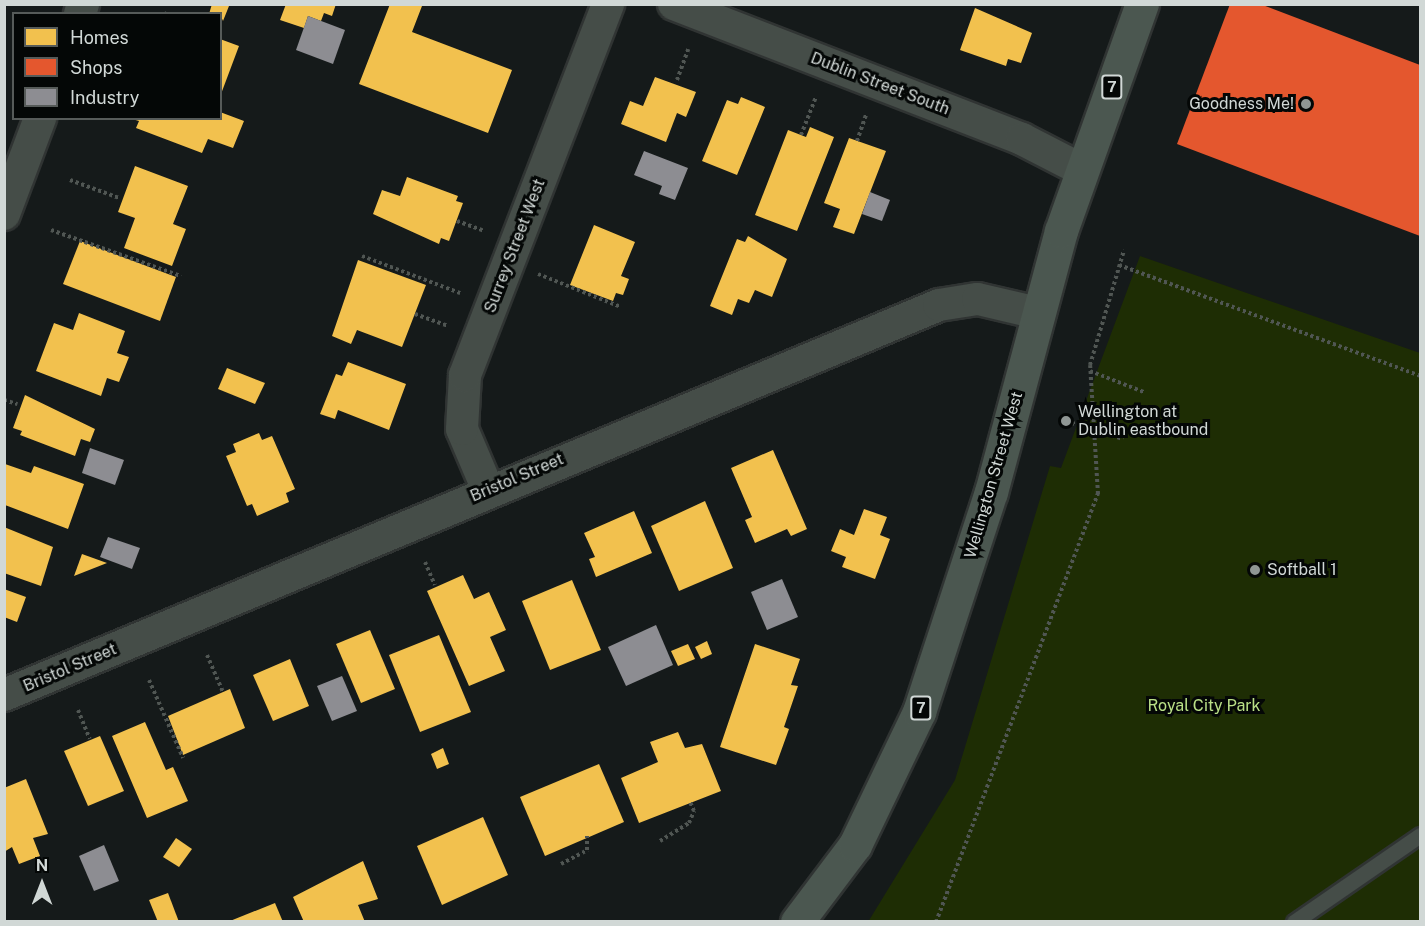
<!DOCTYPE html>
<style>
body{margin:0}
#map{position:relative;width:1425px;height:926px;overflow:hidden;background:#151a1a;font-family:"Public Sans",sans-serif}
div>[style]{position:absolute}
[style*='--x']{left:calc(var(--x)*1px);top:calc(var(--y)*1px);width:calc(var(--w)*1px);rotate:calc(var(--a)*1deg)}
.green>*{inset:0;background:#1e2d04}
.homes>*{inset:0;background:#f2c14e}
.shops>*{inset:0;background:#e4572e}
.industry>*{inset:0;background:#8d8d92}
.path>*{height:4px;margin-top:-2px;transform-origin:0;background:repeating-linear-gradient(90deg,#505653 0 3px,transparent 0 6px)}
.roads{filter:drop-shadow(2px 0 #303433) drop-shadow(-2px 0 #303433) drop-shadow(0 2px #303433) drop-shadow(0 -2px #303433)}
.lane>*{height:15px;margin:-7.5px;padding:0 7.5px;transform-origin:7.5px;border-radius:7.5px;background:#454d48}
.street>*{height:32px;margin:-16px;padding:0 16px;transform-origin:16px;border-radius:16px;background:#454d48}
.primary>*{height:33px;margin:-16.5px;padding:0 16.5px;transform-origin:16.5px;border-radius:16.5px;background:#4b5750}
.dots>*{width:16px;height:16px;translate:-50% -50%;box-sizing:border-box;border:3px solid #040706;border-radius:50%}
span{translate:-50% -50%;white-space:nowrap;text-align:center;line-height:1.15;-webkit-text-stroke:6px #040706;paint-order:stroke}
.shield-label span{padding:2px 4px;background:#040706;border:2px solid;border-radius:4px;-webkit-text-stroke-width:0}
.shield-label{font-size:15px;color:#d1d8d6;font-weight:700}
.street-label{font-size:16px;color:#d1d8d6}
.poi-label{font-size:16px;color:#d1d8d6}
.right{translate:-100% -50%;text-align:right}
.left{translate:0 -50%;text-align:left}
.park-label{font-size:16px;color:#bae087}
.frame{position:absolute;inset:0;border:6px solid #d1d8d6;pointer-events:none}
.legend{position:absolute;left:12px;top:12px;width:210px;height:108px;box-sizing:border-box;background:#040706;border:2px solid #565b59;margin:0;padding:8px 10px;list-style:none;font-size:18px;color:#d1d8d6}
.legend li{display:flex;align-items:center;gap:12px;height:30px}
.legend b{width:30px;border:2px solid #565b59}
.north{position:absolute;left:12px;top:854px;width:60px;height:60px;-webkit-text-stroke:4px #040706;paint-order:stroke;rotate:0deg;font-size:16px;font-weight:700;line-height:24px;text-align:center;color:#d1d8d6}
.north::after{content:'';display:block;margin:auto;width:21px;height:27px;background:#d1d8d6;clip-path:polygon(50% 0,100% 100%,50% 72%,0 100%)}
</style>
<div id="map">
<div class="green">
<i style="clip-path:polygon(1140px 256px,1420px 353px,1420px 921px,868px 922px,955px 780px,1050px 466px,1061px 468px)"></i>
</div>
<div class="homes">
<i style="clip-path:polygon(212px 4px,229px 6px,223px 21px,220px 14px,209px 14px)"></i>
<i style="clip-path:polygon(286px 4px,336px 4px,332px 16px,324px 13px,321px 21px,308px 16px,304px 28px,280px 20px)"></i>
<i style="clip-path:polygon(390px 4px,422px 6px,412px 32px,512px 70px,488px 133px,359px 84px)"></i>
<i style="clip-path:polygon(975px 8px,1032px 33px,1021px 63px,1008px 59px,1006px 66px,960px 50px)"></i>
<i style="clip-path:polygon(220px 39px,239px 46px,221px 94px,220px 94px)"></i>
<i style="clip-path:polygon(655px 77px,696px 92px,686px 117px,677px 113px,666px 142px,621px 124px,630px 101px,643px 106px)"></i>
<i style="clip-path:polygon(741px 97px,765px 107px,737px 175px,702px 161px,727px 100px,738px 104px)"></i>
<i style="clip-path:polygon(220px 112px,244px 121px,233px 148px,208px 139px,202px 153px,136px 128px,139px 121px,132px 119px,220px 118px)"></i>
<i style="clip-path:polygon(810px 127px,834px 137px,797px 231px,755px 215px,788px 130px,806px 137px)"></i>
<i style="clip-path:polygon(849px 138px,886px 151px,854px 234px,833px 227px,840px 209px,824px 203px)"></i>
<i style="clip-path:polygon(135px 166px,188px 186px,173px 224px,186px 229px,172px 266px,124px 248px,135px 218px,118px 212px)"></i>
<i style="clip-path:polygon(407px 177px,458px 196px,456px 201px,463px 203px,449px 241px,441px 238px,439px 244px,373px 214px,382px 190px,400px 196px)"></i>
<i style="clip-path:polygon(594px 225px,635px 242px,621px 276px,629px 279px,623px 295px,616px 293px,613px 301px,570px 285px)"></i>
<i style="clip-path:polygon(748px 236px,787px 259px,772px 297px,755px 290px,749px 303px,738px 299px,732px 315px,710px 306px,737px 239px,745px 242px)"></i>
<i style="clip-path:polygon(80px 241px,176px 277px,160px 321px,63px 284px)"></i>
<i style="clip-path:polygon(358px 260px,426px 285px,402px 347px,357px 330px,351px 344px,332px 336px)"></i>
<i style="clip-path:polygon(79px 313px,125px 331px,117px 353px,129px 357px,119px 382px,107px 378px,101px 396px,36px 371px,54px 323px,73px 330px)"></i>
<i style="clip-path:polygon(348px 362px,406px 384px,389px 430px,338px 410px,335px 419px,320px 414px,336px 374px,342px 376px)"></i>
<i style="clip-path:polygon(227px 368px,265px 383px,255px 404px,218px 389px)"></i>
<i style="clip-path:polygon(25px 395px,95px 429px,90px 442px,81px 439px,75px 456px,20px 435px,22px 431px,13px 428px)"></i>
<i style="clip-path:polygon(259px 433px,262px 440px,272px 436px,295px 489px,286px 493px,289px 502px,257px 516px,252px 504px,247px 506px,226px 456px,236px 452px,233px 444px)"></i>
<i style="clip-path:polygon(773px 450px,807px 529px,791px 536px,787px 529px,755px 543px,745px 520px,752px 517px,731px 468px)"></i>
<i style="clip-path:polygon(5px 464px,31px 473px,34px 466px,84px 484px,68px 529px,5px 505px)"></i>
<i style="clip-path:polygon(705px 501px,733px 568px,679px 591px,651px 526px)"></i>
<i style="clip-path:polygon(864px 509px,887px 517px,880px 535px,890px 539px,875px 579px,842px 567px,846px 557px,831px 551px,840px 529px,854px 535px)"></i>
<i style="clip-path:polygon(634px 511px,652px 553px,596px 577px,589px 559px,595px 557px,584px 533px)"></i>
<i style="clip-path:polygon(4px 527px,53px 547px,41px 586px,4px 573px)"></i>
<i style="clip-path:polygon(82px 554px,107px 563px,74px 576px)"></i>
<i style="clip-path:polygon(463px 575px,474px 599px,489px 592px,506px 630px,490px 637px,505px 671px,469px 686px,427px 591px)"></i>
<i style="clip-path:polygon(572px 580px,601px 650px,550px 670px,522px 601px)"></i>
<i style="clip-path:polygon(4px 589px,26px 597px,17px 622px,4px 617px)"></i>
<i style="clip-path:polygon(370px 630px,395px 689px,361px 703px,336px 644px)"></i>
<i style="clip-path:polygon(439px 635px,471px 712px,420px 732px,389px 655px)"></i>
<i style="clip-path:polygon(707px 641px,712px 654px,701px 659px,695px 647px)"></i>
<i style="clip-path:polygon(688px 644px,695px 659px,678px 666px,671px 651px)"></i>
<i style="clip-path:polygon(755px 644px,800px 659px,791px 685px,798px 686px,784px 727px,789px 729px,776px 765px,720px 747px)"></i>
<i style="clip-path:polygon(290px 659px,309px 706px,273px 721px,253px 675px)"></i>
<i style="clip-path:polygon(230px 689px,245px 728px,183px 755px,168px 716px)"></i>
<i style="clip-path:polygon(145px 722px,166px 770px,173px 767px,188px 801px,147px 818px,112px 736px)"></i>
<i style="clip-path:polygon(678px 732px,685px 748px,702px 744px,721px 791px,639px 823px,621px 778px,658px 762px,650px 742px)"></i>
<i style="clip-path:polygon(100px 736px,124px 791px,88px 806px,64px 751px)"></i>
<i style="clip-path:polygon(443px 748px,449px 764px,437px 769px,431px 754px)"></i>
<i style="clip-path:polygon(599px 764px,624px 822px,545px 856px,520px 797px)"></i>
<i style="clip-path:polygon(26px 779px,48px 834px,33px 838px,40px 856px,19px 864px,12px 847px,4px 852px,4px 788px)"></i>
<i style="clip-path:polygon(483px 817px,508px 875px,442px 905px,417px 846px)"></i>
<i style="clip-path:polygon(176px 838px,192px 849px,179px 867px,163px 857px)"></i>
<i style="clip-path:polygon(363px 861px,378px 899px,358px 905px,365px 922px,304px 922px,293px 897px)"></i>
<i style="clip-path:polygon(168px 893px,179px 922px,158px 922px,149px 900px)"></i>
<i style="clip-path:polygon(275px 903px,283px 922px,230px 922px,230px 921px)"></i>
</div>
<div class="shops">
<i style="clip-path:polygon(1230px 4px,1260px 4px,1420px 65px,1420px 236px,1177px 144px)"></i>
</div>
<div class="industry">
<i style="clip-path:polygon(308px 16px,345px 30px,333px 64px,296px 50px)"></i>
<i style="clip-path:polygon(644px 151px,688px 168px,675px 200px,659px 194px,662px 186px,634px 175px)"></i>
<i style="clip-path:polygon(870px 192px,890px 200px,882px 221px,862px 214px)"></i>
<i style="clip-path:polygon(90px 448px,124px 460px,115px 485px,82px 473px)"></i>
<i style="clip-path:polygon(108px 537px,140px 548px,132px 569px,100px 557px)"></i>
<i style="clip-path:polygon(782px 579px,798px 617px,767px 630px,751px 592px)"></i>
<i style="clip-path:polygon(656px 625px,673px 665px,626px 686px,608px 647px)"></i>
<i style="clip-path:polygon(342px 676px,357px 711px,332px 721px,317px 686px)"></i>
<i style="clip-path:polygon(104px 845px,119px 881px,94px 891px,79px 856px)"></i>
</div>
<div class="path">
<i style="--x:166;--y:14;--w:2;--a:-63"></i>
<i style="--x:677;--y:80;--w:33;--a:-70"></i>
<i style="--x:801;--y:135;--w:41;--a:-68.5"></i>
<i style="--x:857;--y:141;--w:28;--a:-71"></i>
<i style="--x:70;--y:180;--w:52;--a:20.2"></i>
<i style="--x:457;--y:221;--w:29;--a:20"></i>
<i style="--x:51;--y:230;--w:138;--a:19.5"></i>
<i style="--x:362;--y:256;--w:105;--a:20.7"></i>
<i style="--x:1119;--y:265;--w:321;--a:20.2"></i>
<i style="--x:538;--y:274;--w:89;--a:21.7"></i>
<i style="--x:415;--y:314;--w:35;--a:20"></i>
<i style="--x:1090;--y:371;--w:58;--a:21.3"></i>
<i style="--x:4;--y:400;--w:14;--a:17"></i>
<i style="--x:1066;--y:421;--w:60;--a:17.5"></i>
<i style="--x:425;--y:562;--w:25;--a:67"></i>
<i style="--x:207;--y:655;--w:40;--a:66.6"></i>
<i style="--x:149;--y:680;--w:85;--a:66.4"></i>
<i style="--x:78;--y:710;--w:31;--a:68"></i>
<i style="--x:660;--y:841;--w:34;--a:-32"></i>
<i style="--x:689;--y:823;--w:13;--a:-67"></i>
<i style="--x:694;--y:811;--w:10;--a:-114"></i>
<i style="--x:561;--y:864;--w:30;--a:-28"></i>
<i style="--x:587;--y:850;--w:14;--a:-90"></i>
<i style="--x:936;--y:922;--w:458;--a:-69.3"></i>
<i style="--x:1098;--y:494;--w:129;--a:-93.5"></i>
<i style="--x:1090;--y:365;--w:120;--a:-73.5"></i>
</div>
<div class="roads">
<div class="lane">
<i style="--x:1294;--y:922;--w:153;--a:-34.6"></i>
</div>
<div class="street">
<i style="--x:674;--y:4;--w:373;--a:21.2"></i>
<i style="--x:1022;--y:139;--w:68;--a:27.3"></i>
<i style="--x:80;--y:14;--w:10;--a:-73"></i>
<i style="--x:4;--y:214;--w:103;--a:-69.4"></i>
<i style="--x:488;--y:490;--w:66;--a:-113.1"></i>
<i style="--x:462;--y:429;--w:54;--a:-86.8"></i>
<i style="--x:465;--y:375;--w:398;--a:-68.9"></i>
<i style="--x:4;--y:695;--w:1013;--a:-22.64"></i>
<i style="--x:939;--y:305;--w:39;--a:-9"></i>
<i style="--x:978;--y:299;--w:62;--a:13.1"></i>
</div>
<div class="primary">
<i style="--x:797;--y:922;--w:96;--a:-53"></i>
<i style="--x:855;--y:845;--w:148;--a:-64.3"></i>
<i style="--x:919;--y:712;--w:231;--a:-71.9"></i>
<i style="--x:991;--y:492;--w:270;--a:-75"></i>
<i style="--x:1061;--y:231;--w:241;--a:-70.4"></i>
</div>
</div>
<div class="dots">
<i style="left:1306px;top:104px;background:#8f9694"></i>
<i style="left:1066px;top:421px;background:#8f9694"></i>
<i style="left:1255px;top:570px;background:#8f9694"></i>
</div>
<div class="shield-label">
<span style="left:1112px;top:87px">7</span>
<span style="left:921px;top:708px">7</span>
</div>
<div class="street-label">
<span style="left:880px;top:84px;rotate:21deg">Dublin Street South</span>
<span style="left:515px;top:246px;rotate:-69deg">Surrey Street West</span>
<span style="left:994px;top:475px;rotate:-74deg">Wellington Street West</span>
<span style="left:517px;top:478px;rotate:-23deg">Bristol Street</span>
<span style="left:70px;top:668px;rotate:-23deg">Bristol Street</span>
</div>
<div class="poi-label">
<span class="right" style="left:1294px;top:104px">Goodness Me!</span>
<span class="left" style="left:1078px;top:421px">Wellington at<br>Dublin eastbound</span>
<span class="left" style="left:1267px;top:570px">Softball 1</span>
</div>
<div class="park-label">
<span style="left:1204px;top:706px">Royal City Park</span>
</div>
<div class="frame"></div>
<ul class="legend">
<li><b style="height:16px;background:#f2c14e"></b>Homes</li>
<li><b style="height:16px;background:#e4572e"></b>Shops</li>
<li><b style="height:16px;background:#8d8d92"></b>Industry</li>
</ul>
<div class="north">N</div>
</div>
